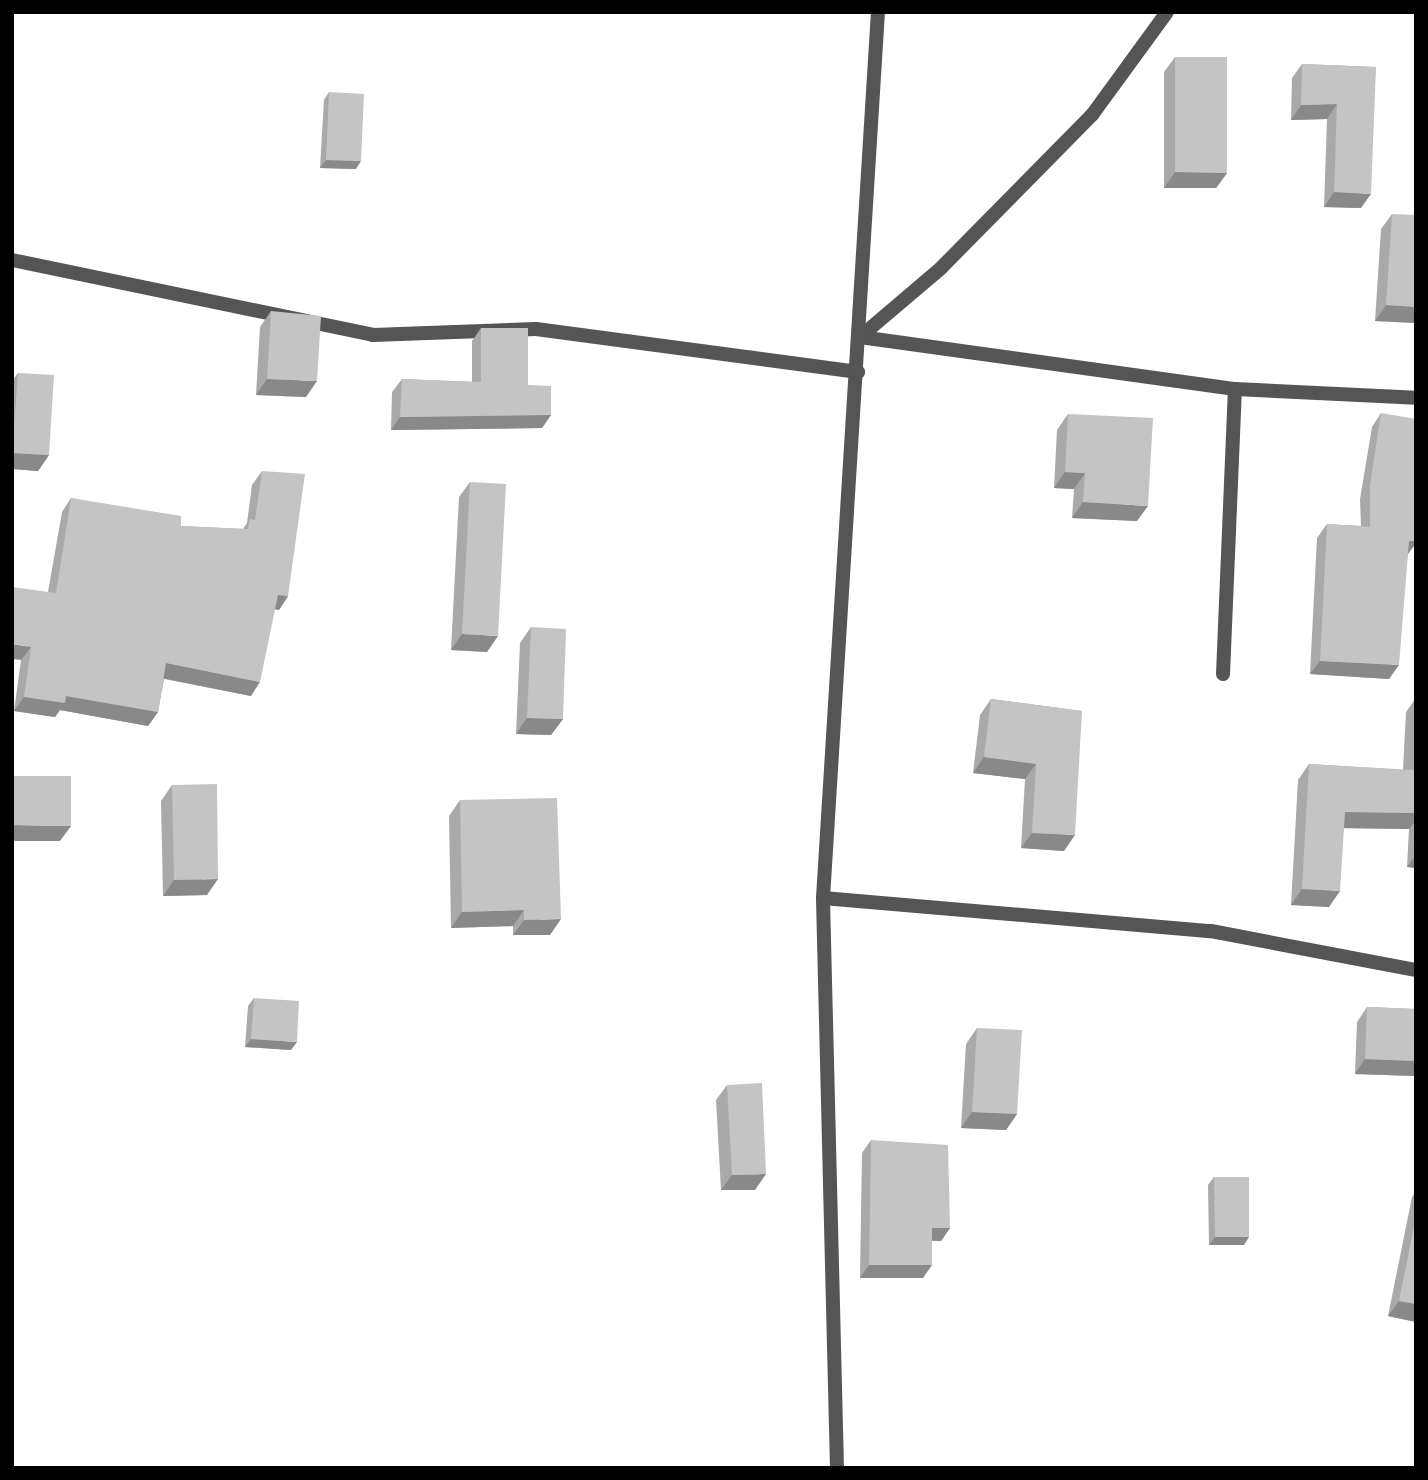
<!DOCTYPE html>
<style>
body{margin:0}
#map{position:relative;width:1428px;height:1480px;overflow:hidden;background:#fff;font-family:"Nunito Sans",sans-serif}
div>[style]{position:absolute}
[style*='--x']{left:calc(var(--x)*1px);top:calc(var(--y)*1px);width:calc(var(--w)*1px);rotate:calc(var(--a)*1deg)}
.street>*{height:14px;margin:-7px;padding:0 7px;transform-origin:7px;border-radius:7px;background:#555}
.wall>*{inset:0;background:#a9a9a9}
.shaded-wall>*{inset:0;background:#898989}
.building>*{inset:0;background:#c4c4c4}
span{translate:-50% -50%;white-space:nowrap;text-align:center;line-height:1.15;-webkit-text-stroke:5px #fff;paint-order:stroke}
.frame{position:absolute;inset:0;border:14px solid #000;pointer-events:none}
</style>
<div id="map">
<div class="street">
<i style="--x:12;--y:260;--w:369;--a:11.7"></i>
<i style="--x:373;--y:335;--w:163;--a:-2.1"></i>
<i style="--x:536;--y:329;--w:325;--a:7.6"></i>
<i style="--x:860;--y:337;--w:379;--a:7.9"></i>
<i style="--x:1235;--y:389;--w:181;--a:2.8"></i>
<i style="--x:860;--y:337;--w:106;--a:-40.4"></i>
<i style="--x:941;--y:268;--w:215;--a:-45.4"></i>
<i style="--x:1092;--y:115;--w:127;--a:-53.9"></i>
<i style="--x:1223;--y:674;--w:285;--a:-87.6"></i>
<i style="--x:823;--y:898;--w:389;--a:4.9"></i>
<i style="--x:1211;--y:931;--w:209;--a:10.8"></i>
<i style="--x:837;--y:1468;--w:570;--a:-91.41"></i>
<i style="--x:823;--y:898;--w:888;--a:-86.45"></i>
</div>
<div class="wall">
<i style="clip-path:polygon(1175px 57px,1227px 173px,1216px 188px,1164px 188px,1164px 72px)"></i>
<i style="clip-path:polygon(1302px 64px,1376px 67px,1361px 208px,1324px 207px,1327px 119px,1291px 120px,1292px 78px)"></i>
<i style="clip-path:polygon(329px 92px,356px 169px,320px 168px,324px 100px)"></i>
<i style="clip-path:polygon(1392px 214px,1416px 323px,1375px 321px,1381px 229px)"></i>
<i style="clip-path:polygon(271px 311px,306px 397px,256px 395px,260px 327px)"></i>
<i style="clip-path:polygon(481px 328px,528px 385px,551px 415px,542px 428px,391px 430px,392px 392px,402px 379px,472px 382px,472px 341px)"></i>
<i style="clip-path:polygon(18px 373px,49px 455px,38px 471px,12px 469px,12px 381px)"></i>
<i style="clip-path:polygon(1381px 413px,1416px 543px,1408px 554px,1389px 679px,1310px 674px,1317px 538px,1327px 524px,1361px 526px,1360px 499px,1372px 427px)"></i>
<i style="clip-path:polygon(1068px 414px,1137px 521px,1072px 518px,1074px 489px,1054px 488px,1057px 430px)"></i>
<i style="clip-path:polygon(262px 471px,288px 596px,279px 610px,275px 609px,251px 696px,164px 679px,158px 712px,148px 726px,60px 710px,55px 717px,14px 711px,21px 660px,48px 592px,62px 512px,71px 498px,181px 526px,243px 529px,247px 523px,252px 485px)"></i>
<i style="clip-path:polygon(470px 482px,487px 652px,451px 650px,459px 497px)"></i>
<i style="clip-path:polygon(531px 627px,563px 719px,551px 735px,516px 734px,520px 643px)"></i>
<i style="clip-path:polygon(1416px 698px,1416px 868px,1407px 867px,1409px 829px,1344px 828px,1329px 907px,1291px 905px,1298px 780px,1309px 764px,1403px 770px,1406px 712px)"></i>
<i style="clip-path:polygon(991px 699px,1082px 711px,1064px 851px,1021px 848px,1025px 779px,973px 773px,980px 715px)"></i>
<i style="clip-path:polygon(172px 785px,207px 895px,163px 896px,161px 801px)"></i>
<i style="clip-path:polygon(460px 800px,550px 935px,513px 935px,513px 926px,451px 928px,449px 816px)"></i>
<i style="clip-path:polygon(254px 998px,291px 1050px,245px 1047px,248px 1006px)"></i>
<i style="clip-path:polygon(1367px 1007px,1416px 1009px,1416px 1076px,1355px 1074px,1357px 1022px)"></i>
<i style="clip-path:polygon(977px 1028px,1017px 1114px,1006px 1130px,961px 1128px,966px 1044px)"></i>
<i style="clip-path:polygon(727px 1085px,755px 1190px,721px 1190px,716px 1100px)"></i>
<i style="clip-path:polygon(871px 1140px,950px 1228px,941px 1241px,932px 1241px,923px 1278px,860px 1278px,862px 1153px)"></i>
<i style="clip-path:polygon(1214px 1177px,1244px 1245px,1209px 1245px,1208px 1185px)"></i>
<i style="clip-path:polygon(1416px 1191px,1416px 1322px,1388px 1316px,1412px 1197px)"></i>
</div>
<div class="shaded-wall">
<i style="clip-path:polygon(1337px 104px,1327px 119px,1291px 120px,1301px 105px)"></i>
<i style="clip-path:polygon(326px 160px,361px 161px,356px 169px,320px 168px)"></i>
<i style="clip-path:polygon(1175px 172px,1227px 173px,1216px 188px,1164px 188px)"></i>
<i style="clip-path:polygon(1334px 192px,1371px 194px,1361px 208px,1324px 207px)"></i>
<i style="clip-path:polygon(1386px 305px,1416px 307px,1416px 323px,1375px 321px)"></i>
<i style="clip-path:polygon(267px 379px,317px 381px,306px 397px,256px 395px)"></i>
<i style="clip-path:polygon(551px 415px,542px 428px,391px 430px,400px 417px)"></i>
<i style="clip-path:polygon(12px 453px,49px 455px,38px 471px,12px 469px)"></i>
<i style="clip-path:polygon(1065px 472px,1085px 473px,1074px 489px,1054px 488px)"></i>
<i style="clip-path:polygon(1083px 502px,1148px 506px,1137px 521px,1072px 518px)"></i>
<i style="clip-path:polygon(1409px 541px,1416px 541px,1416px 543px,1407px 555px)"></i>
<i style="clip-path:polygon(278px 595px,288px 596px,279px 610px,269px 608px)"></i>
<i style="clip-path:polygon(462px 634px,498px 636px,487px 652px,451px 650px)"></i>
<i style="clip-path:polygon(12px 644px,31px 647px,21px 660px,12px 659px)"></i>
<i style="clip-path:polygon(1320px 661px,1399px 665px,1389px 679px,1310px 674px)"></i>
<i style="clip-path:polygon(166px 663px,260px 682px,251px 696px,157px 677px)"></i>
<i style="clip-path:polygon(66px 696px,158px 712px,148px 726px,60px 710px,55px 717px,14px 711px,24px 697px)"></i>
<i style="clip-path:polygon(527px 718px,563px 719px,551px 735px,516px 734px)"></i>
<i style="clip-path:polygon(984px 757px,1036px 764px,1025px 779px,973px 773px)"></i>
<i style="clip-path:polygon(1345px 812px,1416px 813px,1416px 820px,1409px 829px,1334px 828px)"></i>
<i style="clip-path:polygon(12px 825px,71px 826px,60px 841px,12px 841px)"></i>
<i style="clip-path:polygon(1032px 833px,1075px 835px,1064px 851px,1021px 848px)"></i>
<i style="clip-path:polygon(1416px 855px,1416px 868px,1407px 867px)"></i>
<i style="clip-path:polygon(218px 879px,207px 895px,163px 896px,174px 880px)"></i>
<i style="clip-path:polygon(1302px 889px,1340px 891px,1329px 907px,1291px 905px)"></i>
<i style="clip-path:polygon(524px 910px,513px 926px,451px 928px,462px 912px)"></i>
<i style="clip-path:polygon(561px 919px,550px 935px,513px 935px,524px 920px)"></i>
<i style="clip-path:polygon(251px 1039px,297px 1042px,291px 1050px,245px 1047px)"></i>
<i style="clip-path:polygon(1365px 1059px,1416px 1061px,1416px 1076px,1355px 1074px)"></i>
<i style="clip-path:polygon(972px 1112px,1017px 1114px,1006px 1130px,961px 1128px)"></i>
<i style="clip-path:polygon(766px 1174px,755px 1190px,721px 1190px,732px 1175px)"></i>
<i style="clip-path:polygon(932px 1228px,950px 1228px,941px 1241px,923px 1240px)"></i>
<i style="clip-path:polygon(1215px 1237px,1249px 1237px,1244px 1245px,1209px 1245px)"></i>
<i style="clip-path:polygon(869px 1265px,932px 1265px,923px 1278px,860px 1278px)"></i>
<i style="clip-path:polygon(1399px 1301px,1416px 1304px,1416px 1322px,1388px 1316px)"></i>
</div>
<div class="building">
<i style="clip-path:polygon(1175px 57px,1227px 57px,1227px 173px,1175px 172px)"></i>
<i style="clip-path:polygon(1302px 64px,1376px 67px,1371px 194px,1334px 192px,1337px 104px,1301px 105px)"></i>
<i style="clip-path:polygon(329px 92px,364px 94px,361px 161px,326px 160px)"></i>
<i style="clip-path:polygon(1392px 214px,1416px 215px,1416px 307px,1386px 305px)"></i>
<i style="clip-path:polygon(271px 311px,321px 316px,317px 381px,267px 379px)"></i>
<i style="clip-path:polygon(481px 328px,528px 328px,528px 385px,551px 386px,551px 415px,400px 417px,402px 379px,481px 382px)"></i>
<i style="clip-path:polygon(18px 373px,54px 375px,49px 455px,12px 453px)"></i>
<i style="clip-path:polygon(1381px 413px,1416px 419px,1416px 541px,1409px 541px,1399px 665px,1320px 661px,1327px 524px,1370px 527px,1370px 485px)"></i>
<i style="clip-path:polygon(1068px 414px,1153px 418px,1148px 506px,1083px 502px,1085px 473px,1065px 472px)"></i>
<i style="clip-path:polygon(262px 471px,305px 474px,288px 596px,278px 595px,260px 682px,166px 663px,158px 712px,66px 696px,65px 703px,24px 697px,31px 647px,12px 644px,12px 587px,56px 593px,71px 498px,181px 516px,181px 526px,248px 529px,250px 519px,255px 520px)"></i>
<i style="clip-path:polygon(470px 482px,506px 484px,498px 636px,462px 634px)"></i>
<i style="clip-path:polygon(531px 627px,566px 629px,563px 719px,527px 718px)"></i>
<i style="clip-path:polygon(991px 699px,1082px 711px,1075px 835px,1032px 833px,1036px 764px,984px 757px)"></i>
<i style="clip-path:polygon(1416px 724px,1416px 813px,1345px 812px,1340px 891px,1302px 889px,1309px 764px,1414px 770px)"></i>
<i style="clip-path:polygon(12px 776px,71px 776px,71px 826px,12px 825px)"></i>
<i style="clip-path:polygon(217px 784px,218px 879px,174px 880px,172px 785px)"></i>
<i style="clip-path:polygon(557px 798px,561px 919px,524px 920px,524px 910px,462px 912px,460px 800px)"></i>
<i style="clip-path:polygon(254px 998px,299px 1001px,297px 1042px,251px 1039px)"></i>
<i style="clip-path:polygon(1367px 1007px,1416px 1009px,1416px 1061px,1365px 1059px)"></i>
<i style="clip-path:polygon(977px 1028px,1022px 1030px,1017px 1114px,972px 1112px)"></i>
<i style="clip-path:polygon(762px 1083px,766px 1174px,732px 1175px,727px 1085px)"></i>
<i style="clip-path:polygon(871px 1140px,948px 1145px,950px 1228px,932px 1228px,932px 1265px,869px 1265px)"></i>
<i style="clip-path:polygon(1214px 1177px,1249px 1177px,1249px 1237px,1215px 1237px)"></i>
<i style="clip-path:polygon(1416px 1216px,1416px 1304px,1399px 1301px)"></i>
</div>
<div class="frame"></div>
</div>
